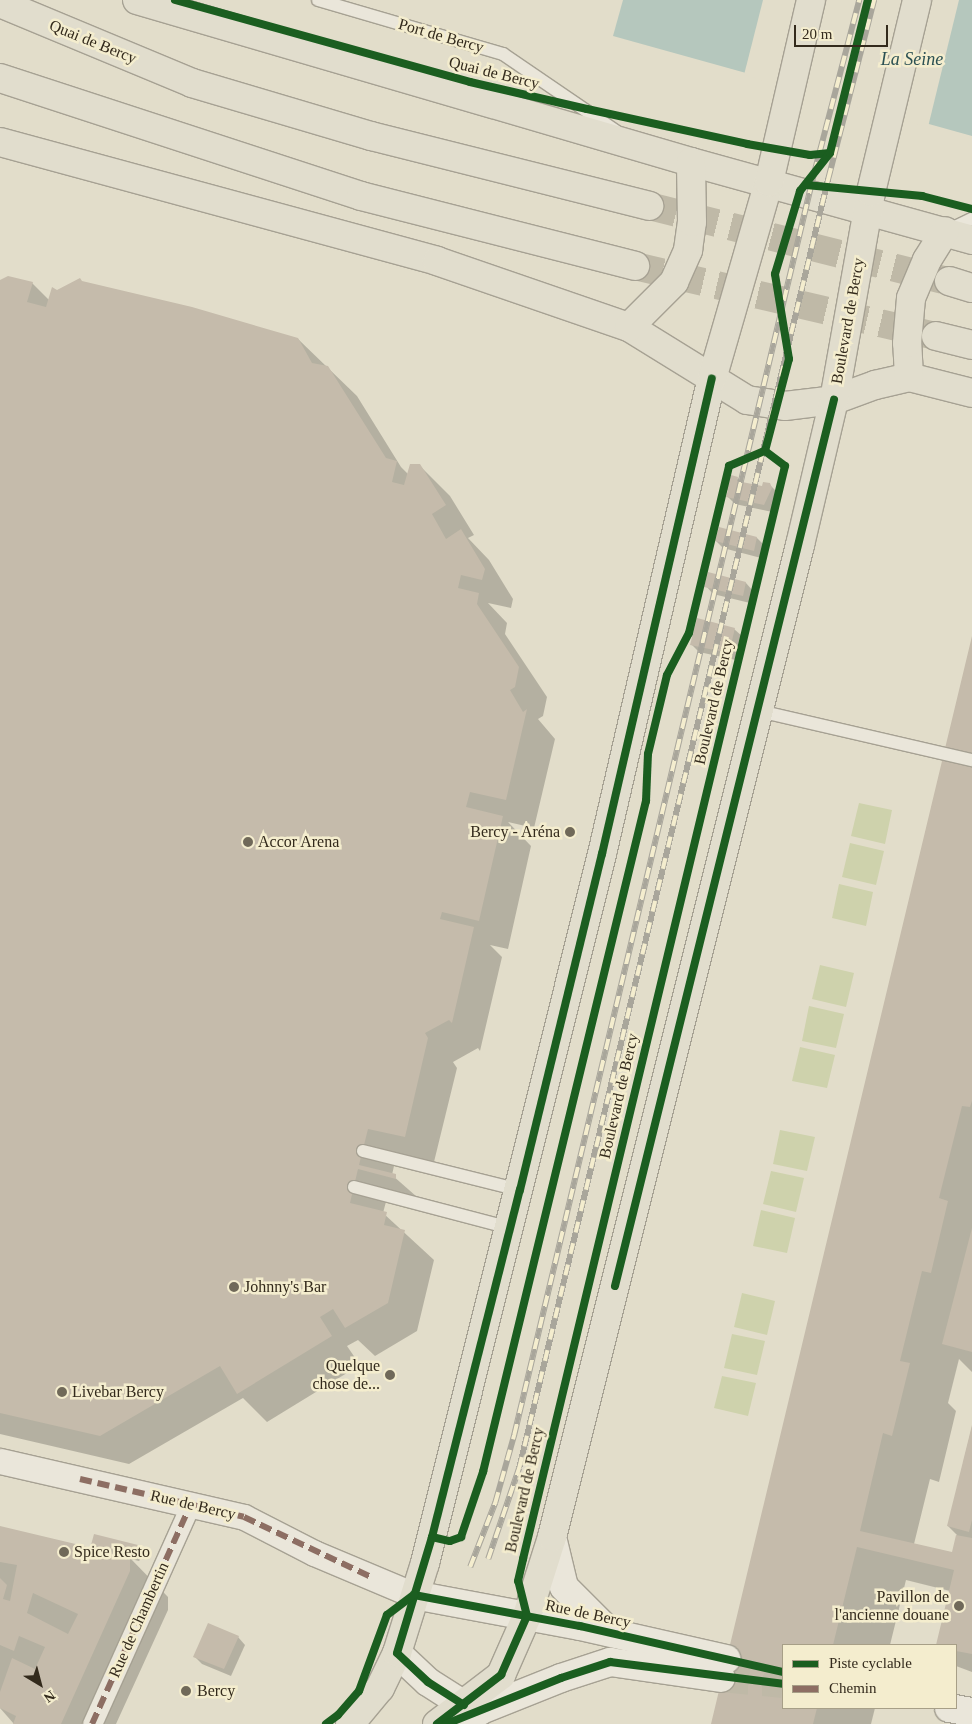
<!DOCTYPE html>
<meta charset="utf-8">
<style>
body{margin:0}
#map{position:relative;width:972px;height:1724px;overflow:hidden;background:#e2ddca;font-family:Georgia,serif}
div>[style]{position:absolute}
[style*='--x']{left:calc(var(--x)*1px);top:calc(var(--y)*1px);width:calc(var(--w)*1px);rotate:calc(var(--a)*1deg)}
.green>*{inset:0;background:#ced2ac}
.water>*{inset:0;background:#b5c7bd}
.pier>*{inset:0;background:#e2ddca}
.shadow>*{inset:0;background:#0003}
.building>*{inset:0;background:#c5bbab}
.tertiary-tunnel>*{height:28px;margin-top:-14px;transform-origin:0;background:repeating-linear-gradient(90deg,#bfb9a7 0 28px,transparent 0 42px)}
.primary-tunnel>*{height:28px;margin-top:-14px;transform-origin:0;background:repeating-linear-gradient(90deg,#bfb9a7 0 28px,transparent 0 42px)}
.roads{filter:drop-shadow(1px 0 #a6a193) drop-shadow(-1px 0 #a6a193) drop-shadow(0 1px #a6a193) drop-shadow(0 -1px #a6a193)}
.service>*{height:12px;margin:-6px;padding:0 6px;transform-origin:6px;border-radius:6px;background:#eae6da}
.pedestrian>*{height:19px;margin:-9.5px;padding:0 9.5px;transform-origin:9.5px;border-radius:9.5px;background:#eae6da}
.minor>*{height:25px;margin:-12.5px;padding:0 12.5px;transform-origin:12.5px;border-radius:12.5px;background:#eae6da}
.tertiary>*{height:28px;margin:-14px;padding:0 14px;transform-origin:14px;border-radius:14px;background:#eae6da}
.primary>*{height:28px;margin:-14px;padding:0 14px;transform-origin:14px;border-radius:14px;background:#e1ddcd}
.rail>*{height:5.5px;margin-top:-2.75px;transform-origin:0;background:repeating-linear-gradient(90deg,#f4edce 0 11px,#a9a69b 0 22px);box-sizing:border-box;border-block:1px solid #a9a69b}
.quiet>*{height:6px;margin-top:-3px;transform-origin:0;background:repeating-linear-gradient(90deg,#8d6e63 0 12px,transparent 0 18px)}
.cycleway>*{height:8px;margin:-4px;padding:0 4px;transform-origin:4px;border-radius:4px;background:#1b5e20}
.dots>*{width:14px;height:14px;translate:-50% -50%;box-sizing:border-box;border:2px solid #f4edce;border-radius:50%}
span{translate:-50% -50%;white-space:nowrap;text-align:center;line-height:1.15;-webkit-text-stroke:5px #f4edce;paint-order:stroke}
.street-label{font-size:16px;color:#332a1c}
.poi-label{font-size:16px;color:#332a1c}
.right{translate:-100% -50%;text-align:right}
.left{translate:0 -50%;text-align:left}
.water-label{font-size:18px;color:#2c5153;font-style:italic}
.legend{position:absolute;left:782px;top:1644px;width:175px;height:65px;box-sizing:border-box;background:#f4edce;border:1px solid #a79f87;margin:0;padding:6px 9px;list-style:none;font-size:15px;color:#332a1c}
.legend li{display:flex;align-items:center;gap:10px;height:25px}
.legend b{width:25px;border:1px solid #a79f87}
.north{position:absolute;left:15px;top:1659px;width:50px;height:50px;-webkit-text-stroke:4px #f4edce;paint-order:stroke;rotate:143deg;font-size:14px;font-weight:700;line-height:20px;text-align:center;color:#332a1c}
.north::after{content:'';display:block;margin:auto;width:18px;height:22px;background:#332a1c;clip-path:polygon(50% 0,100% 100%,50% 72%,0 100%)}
.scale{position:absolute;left:794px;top:25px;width:94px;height:22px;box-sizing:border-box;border:2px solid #332a1c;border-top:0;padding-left:6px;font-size:15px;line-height:18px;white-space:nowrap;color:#332a1c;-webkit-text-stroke:4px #f4edce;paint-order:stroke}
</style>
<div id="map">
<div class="green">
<i style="clip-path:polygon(859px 803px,892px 810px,885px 844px,851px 836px)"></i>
<i style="clip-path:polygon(850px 843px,884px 851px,876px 885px,842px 877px)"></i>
<i style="clip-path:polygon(839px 884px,873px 892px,866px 926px,832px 918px)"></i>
<i style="clip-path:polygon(820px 965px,854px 973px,846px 1007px,812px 999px)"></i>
<i style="clip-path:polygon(809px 1006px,844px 1014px,836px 1048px,802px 1041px)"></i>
<i style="clip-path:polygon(800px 1047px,835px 1055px,827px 1088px,792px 1081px)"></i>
<i style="clip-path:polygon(780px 1130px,815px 1137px,807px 1171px,773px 1164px)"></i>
<i style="clip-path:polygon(771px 1171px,804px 1178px,796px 1212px,763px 1204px)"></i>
<i style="clip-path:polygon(761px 1210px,795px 1218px,787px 1253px,753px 1246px)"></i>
<i style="clip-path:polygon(742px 1293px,775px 1301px,767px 1335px,734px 1327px)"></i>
<i style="clip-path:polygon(732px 1334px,765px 1341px,757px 1375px,724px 1368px)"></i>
<i style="clip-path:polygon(722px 1376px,756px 1383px,748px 1416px,714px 1408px)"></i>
</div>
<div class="water">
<i style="clip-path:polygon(623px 0,972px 0,972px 136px,613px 36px)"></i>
</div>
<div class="pier">
<i style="clip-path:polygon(763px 0,959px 0,928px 127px,744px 75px)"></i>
</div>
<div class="shadow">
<i style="clip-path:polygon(0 281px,32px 283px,49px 300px,57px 292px,84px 283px,298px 339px,357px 396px,401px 467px,408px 474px,420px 466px,450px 496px,474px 535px,468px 538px,489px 560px,513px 599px,511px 608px,488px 603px,507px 623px,505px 634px,547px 697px,543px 716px,538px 719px,555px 739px,534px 828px,508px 822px,531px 846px,508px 949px,490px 945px,502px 957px,480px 1051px,478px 1048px,453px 1062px,457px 1068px,433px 1166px,396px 1157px,392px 1175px,425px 1204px,387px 1198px,383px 1213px,434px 1260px,417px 1331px,375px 1356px,358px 1340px,347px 1346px,360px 1365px,267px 1422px,243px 1398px,129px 1464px,0 1434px)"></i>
<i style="clip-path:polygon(738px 478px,744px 484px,763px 488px,770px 485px,777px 492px,772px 512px,735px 504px,727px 496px)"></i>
<i style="clip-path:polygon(757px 538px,764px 545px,761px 558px,723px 548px,716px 541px)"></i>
<i style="clip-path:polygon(746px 583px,753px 591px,750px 603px,713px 594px,706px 586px)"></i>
<i style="clip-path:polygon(734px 629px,742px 636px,736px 660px,699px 652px,691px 644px)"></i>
<i style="clip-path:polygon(972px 639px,972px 1372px,959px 1359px,948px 1403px,956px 1411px,939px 1482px,930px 1479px,914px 1544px,953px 1553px,957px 1535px,948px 1526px,972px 1427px,972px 1672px,956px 1666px,956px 1645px,937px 1645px,950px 1591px,906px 1580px,890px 1645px,783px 1645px,783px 1708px,875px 1708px,871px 1724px,712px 1724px)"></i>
<i style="clip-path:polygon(0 1527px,98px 1550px,93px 1544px,137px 1546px,145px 1553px,139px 1561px,131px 1559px,168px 1597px,168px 1610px,116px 1724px,14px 1724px,0 1708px)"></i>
<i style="clip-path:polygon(238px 1637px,245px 1645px,231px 1676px,202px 1664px,195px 1657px)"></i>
</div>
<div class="building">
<i style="clip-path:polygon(8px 276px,33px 282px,27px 302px,46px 307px,52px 287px,57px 290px,80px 278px,82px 281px,192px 307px,298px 338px,312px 363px,328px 366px,386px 458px,397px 461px,392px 482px,404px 485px,410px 464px,420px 464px,446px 505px,432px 514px,446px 539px,461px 529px,485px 569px,482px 580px,461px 575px,458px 588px,479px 593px,477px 604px,519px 667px,515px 687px,510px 690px,523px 712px,527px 709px,506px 800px,470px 792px,466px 807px,503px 816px,479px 921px,442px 912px,440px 919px,474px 927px,452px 1023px,449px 1020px,425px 1033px,428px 1038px,405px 1137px,368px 1129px,359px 1165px,396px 1174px,396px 1179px,358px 1169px,350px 1203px,387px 1212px,384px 1225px,405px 1230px,388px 1303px,345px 1328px,333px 1309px,320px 1317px,332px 1336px,237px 1394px,220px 1366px,100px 1436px,0 1413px,0 280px)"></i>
<i style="clip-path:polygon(731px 475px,738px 477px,737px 481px,762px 486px,763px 482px,770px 483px,772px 488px,764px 505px,726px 497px,728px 490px,725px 490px)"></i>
<i style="clip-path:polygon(719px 527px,757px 537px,754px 551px,715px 541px)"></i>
<i style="clip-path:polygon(708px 572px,746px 582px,743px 596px,704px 587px)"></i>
<i style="clip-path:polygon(697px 618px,735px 628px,729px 653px,690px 645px)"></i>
<i style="clip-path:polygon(972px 636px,972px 1101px,970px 1107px,962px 1106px,939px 1198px,948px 1201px,931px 1273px,922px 1271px,900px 1361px,910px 1363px,892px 1436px,883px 1433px,860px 1531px,952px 1552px,956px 1535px,972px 1538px,972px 1654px,956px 1651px,956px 1645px,936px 1645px,954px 1570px,857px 1547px,833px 1645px,783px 1645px,783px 1708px,817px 1708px,813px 1724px,711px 1724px)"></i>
<i style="clip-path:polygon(972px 1228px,972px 1352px,942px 1344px)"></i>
<i style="clip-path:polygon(972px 1425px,972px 1520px,969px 1532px,947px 1526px)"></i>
<i style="clip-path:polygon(evenodd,0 1526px,130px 1557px,130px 1571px,61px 1724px,13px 1724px,16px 1716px,0 1708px,0 1692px,12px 1658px,35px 1669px,45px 1647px,19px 1636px,14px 1651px,0 1645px,0 1578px,7px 1585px,3px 1599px,10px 1601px,17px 1565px,0 1562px,0 1526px,33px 1593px,78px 1614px,68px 1634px,27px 1613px,33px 1593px)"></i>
<i style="clip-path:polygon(94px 1534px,138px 1545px,132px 1555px,91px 1545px)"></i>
<i style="clip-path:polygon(208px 1623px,239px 1636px,224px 1669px,193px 1657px)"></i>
</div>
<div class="tertiary-tunnel">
<i style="--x:721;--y:1678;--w:62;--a:5.5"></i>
</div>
<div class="primary-tunnel">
<i style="--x:649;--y:206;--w:303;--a:14.1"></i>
<i style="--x:635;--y:266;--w:309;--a:13.1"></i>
</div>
<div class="roads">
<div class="service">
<i style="--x:318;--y:0;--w:193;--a:16.3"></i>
<i style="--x:503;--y:54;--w:137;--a:34.3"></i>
<i style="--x:947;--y:231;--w:28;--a:-26"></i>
<i style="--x:759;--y:711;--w:219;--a:13"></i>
<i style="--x:363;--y:1151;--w:162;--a:14"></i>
<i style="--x:354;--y:1187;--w:161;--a:14.7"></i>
</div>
<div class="pedestrian">
<i style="--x:92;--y:1724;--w:229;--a:-65.8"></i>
</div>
<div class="minor">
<i style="--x:0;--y:1461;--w:250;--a:12.9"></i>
<i style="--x:244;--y:1517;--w:79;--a:27.2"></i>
<i style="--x:314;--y:1553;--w:108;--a:22.8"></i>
</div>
<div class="tertiary">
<i style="--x:552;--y:1537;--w:51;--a:76.5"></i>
<i style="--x:564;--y:1587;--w:64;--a:45"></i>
<i style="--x:414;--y:1595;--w:169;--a:10.6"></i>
<i style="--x:580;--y:1626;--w:150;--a:12.7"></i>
<i style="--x:397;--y:1653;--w:42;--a:43.1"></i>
<i style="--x:428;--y:1682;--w:43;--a:32.6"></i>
<i style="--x:464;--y:1705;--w:17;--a:21"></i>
<i style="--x:949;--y:1708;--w:23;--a:10"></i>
<i style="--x:446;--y:1724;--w:124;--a:-21.8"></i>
<i style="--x:561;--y:1678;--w:52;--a:-18.1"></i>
<i style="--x:610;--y:1662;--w:112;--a:8.2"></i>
</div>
<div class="primary">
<i style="--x:137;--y:0;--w:577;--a:16.3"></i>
<i style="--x:691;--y:162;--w:292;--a:15.5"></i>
<i style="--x:0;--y:3;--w:208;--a:22.6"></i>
<i style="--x:192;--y:83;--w:187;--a:16.5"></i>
<i style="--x:371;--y:136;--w:287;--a:14.1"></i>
<i style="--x:0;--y:78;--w:380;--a:18.1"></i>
<i style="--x:361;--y:196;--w:283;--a:14.3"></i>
<i style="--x:0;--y:142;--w:453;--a:15.2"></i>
<i style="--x:437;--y:261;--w:203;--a:19"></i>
<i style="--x:629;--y:327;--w:139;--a:31.7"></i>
<i style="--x:747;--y:400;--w:38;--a:9"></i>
<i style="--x:785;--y:406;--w:49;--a:-7"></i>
<i style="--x:834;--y:400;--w:44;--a:-20.1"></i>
<i style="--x:875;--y:385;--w:35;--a:-13"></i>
<i style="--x:909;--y:377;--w:65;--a:14.3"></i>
<i style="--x:949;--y:281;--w:24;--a:17"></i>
<i style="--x:629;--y:327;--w:64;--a:-45"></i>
<i style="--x:674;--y:282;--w:35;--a:-66"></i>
<i style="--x:688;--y:250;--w:28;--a:-82"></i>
<i style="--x:692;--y:222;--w:60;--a:-91"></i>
<i style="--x:936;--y:336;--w:37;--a:14"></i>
<i style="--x:909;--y:377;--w:34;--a:-93"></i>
<i style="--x:907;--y:343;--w:45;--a:-84.9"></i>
<i style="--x:911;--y:298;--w:41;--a:-67.2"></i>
<i style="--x:927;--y:260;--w:34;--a:-58"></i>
<i style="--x:350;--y:1724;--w:47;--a:-50.2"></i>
<i style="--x:380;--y:1688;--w:39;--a:-64"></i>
<i style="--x:397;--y:1653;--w:94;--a:-72.7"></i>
<i style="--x:425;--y:1563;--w:731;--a:-75.98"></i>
<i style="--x:602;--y:854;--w:488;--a:-77"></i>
<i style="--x:712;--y:379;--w:205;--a:-73.9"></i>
<i style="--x:769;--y:182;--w:187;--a:-77"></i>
<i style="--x:437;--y:1724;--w:81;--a:-37.4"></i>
<i style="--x:501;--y:1675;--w:64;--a:-66.2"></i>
<i style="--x:527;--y:1616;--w:83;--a:-72.4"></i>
<i style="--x:552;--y:1537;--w:1023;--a:-75.96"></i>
<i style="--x:800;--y:545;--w:149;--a:-76.8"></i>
<i style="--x:834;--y:400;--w:211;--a:-79.9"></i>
<i style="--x:871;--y:192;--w:197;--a:-76.5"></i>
</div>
</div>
<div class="rail">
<i style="--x:488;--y:1559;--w:96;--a:-71.2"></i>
<i style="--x:519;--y:1468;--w:1326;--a:-76.52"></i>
<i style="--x:828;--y:179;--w:185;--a:-75.6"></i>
<i style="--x:470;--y:1567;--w:69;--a:-68.7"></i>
<i style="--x:495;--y:1503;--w:71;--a:-74.4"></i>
<i style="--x:514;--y:1435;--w:1297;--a:-76.63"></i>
<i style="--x:814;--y:173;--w:179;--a:-75.4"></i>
</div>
<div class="quiet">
<i style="--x:80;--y:1479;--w:168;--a:13"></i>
<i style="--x:244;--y:1517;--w:140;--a:25.3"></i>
<i style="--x:92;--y:1724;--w:229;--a:-65.8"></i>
</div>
<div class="cycleway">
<i style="--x:175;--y:0;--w:306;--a:15.5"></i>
<i style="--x:470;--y:82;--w:120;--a:13"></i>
<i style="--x:587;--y:109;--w:164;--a:12.3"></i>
<i style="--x:747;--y:144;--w:64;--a:9.9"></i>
<i style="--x:810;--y:155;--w:20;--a:-6"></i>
<i style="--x:806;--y:185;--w:117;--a:5.4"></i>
<i style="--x:922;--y:196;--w:52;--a:14.6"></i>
<i style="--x:765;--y:451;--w:95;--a:-75.4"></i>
<i style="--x:789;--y:359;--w:86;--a:-99.4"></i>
<i style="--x:775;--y:274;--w:87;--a:-73.2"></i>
<i style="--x:800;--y:191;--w:48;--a:-51.7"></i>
<i style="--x:830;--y:153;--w:158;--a:-76.1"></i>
<i style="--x:615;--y:1286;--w:913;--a:-76.12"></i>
<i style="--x:432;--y:1537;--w:18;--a:13"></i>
<i style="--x:450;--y:1541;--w:12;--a:-20"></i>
<i style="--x:461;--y:1537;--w:69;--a:-71.3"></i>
<i style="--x:483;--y:1472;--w:691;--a:-76.35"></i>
<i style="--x:646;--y:801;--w:47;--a:-87.6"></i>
<i style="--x:648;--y:754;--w:81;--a:-76.5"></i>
<i style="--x:667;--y:675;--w:47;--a:-62.4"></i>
<i style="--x:689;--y:633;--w:172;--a:-76.5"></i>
<i style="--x:729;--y:466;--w:39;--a:-23"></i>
<i style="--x:414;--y:1595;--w:169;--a:10.6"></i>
<i style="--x:580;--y:1626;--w:208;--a:12.8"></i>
<i style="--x:464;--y:1705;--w:43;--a:-147.4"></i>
<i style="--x:428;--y:1682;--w:42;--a:-136.9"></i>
<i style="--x:397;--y:1653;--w:121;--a:-73.2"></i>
<i style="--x:432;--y:1537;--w:358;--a:-75.8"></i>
<i style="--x:520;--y:1190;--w:346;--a:-76.3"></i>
<i style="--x:602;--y:854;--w:488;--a:-77"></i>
<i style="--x:326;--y:1724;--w:15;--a:-37"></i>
<i style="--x:338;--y:1715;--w:32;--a:-49"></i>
<i style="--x:359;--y:1691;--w:81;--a:-69.8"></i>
<i style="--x:387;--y:1615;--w:34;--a:-37"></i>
<i style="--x:437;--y:1724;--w:81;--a:-37.4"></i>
<i style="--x:501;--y:1675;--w:64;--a:-66.2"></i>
<i style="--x:527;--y:1616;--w:36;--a:-104"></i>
<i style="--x:518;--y:1581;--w:23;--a:-77"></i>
<i style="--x:523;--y:1559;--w:1124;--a:-76.52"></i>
<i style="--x:785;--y:466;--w:25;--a:-143"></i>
<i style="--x:446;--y:1724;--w:124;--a:-21.8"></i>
<i style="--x:561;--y:1678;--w:52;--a:-18.1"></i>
<i style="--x:610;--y:1662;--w:174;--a:7.2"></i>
</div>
<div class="dots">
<i style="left:570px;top:832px;background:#706959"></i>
<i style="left:248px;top:842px;background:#706959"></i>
<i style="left:234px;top:1287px;background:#706959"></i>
<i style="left:390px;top:1375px;background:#706959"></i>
<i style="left:62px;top:1392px;background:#706959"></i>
<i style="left:64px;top:1552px;background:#706959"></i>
<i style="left:959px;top:1606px;background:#706959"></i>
<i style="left:186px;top:1691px;background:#706959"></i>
</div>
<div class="street-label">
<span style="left:441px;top:36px;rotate:16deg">Port de Bercy</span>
<span style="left:93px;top:42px;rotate:22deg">Quai de Bercy</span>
<span style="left:494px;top:73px;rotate:14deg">Quai de Bercy</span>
<span style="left:848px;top:321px;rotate:-80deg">Boulevard de Bercy</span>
<span style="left:714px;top:702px;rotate:-77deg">Boulevard de Bercy</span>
<span style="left:619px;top:1096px;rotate:-77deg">Boulevard de Bercy</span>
<span style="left:525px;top:1490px;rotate:-77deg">Boulevard de Bercy</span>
<span style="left:193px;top:1505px;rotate:13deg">Rue de Bercy</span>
<span style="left:588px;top:1614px;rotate:12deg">Rue de Bercy</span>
<span style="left:139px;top:1620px;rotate:-66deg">Rue de Chambertin</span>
</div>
<div class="poi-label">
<span class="right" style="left:560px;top:832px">Bercy - Aréna</span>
<span class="left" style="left:258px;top:842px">Accor Arena</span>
<span class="left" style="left:244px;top:1287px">Johnny's Bar</span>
<span class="right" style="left:380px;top:1375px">Quelque<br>chose de...</span>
<span class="left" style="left:72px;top:1392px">Livebar Bercy</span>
<span class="left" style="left:74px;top:1552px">Spice Resto</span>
<span class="right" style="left:949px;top:1606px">Pavillon de<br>l'ancienne douane</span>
<span class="left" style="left:197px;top:1691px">Bercy</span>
</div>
<div class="water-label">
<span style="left:912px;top:59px">La Seine</span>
</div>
<ul class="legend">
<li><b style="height:6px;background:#1b5e20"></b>Piste cyclable</li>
<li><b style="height:6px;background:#8d6e63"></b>Chemin</li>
</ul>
<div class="north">N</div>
<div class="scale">20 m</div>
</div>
